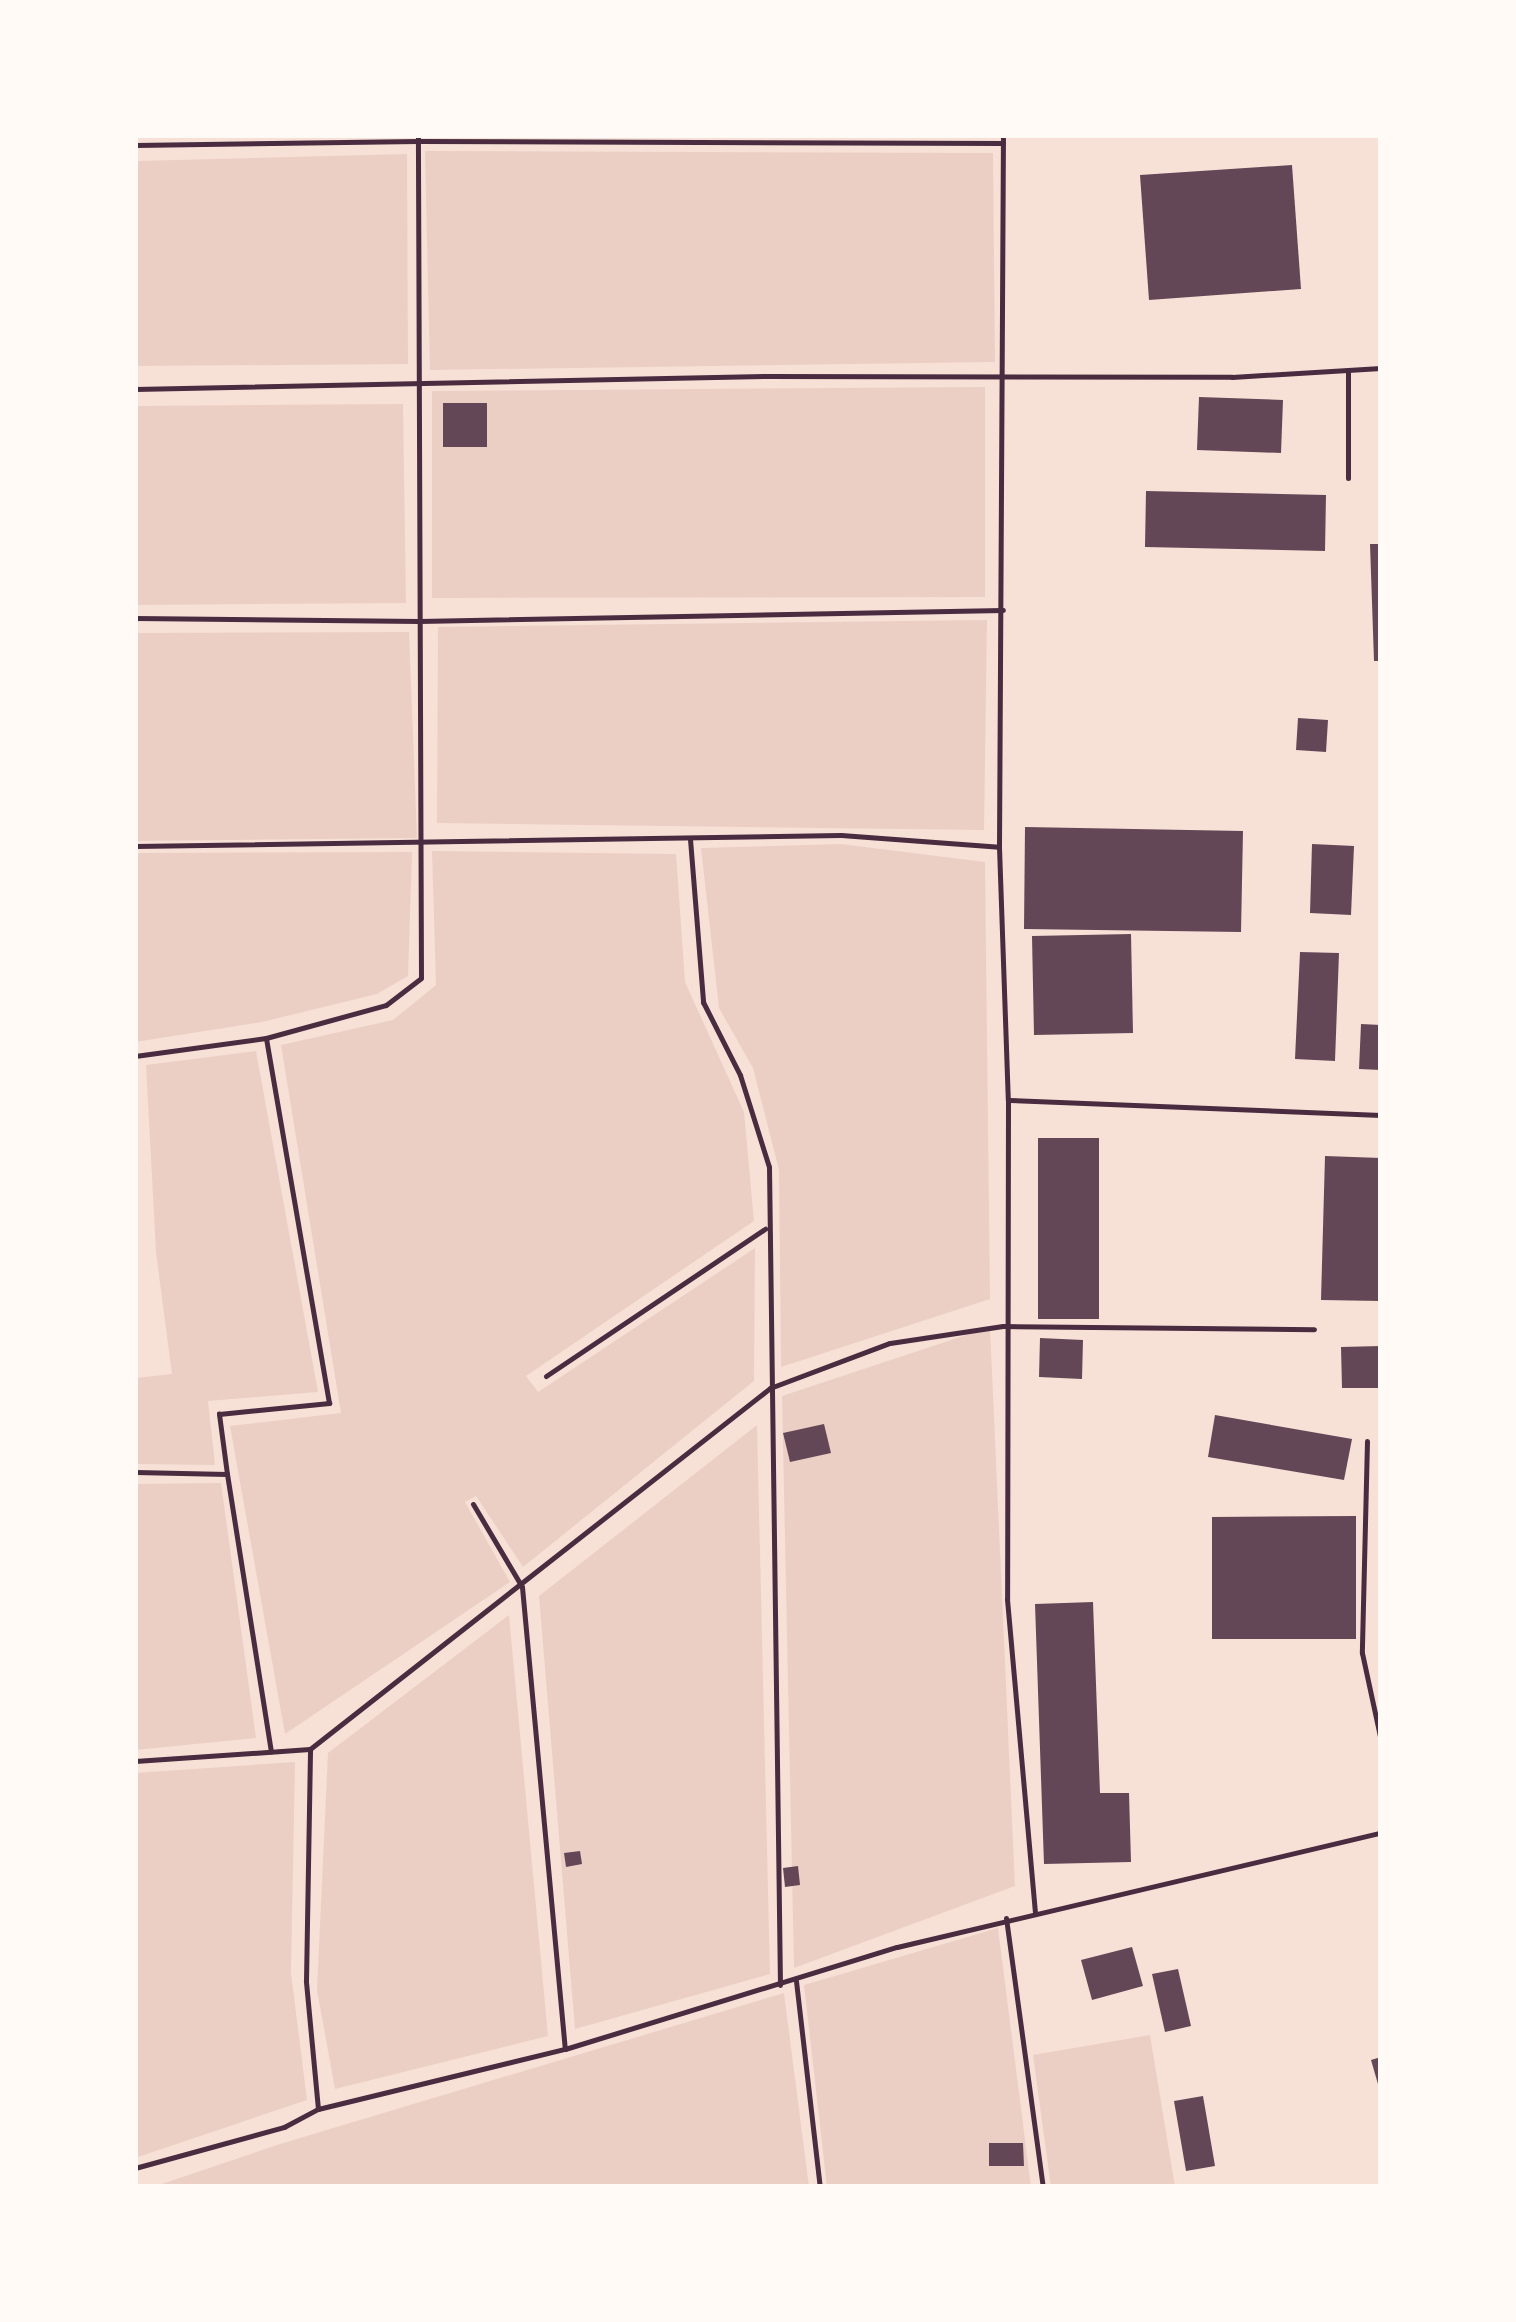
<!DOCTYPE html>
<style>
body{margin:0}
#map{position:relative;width:1516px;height:2322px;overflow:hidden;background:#f7e1d7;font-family:"Fira Sans",sans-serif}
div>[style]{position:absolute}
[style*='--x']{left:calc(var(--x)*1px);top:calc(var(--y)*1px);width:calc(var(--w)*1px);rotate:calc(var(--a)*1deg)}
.green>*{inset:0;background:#ebcfc5}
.building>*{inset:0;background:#644757}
.service>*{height:5px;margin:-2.5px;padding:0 2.5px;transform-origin:2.5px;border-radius:2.5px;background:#4a2c40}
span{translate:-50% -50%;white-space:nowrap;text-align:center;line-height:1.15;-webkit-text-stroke:9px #fffaf5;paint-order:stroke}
.frame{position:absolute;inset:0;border:138px solid #fffaf5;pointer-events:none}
</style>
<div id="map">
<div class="green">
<i style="clip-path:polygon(425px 151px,993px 153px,995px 362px,430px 370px)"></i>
<i style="clip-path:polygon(407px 154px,408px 364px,135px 366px,135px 161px)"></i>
<i style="clip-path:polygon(985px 387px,985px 597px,432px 598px,432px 391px)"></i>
<i style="clip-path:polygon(403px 404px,406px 603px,135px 605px,135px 406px)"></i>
<i style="clip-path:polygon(987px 620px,984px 830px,437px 823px,438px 627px)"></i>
<i style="clip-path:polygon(409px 632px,417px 838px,135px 841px,135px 633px)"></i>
<i style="clip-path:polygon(841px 844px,985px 862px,990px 1299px,781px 1367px,779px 1170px,753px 1068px,719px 1008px,701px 848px)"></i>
<i style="clip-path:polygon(432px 851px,676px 854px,685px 982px,744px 1112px,754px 1221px,526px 1376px,538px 1392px,755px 1248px,754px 1381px,523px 1567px,476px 1496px,465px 1502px,510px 1582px,285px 1734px,230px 1426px,341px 1413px,281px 1045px,393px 1020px,436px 985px)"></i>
<i style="clip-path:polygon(412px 852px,408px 976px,377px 994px,262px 1022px,135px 1042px,135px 853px)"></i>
<i style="clip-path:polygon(256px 1051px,318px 1392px,208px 1401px,215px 1465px,135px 1464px,135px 1378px,172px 1374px,156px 1253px,146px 1065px)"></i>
<i style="clip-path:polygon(990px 1327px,1015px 1886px,794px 1968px,782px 1396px)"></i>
<i style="clip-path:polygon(757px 1425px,770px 1974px,575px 2029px,539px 1596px)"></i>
<i style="clip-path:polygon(221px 1483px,256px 1738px,135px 1750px,135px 1484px)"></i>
<i style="clip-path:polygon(509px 1615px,548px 2036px,335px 2089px,317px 1990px,328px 1753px)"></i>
<i style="clip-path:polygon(295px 1762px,291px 1973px,307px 2100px,135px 2158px,135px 1773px)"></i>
<i style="clip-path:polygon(998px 1928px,1031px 2187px,827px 2187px,804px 1985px)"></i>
<i style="clip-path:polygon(784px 1993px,809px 2187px,153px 2187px,280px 2144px)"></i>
<i style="clip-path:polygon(1150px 2035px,1175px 2187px,1051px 2187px,1033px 2055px)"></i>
</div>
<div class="building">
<i style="clip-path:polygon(1292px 165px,1301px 289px,1149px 300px,1140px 175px)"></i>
<i style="clip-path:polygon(1199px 397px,1283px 400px,1281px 453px,1197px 450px)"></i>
<i style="clip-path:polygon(443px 403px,487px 403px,487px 447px,443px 447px)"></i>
<i style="clip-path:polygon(1146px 491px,1326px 495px,1325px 551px,1145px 547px)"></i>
<i style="clip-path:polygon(1370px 544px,1381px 544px,1381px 661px,1374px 661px)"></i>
<i style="clip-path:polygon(1298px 718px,1328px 720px,1326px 752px,1296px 750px)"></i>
<i style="clip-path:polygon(1025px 827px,1243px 831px,1241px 932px,1024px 929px)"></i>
<i style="clip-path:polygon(1312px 844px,1354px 846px,1351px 915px,1310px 913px)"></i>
<i style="clip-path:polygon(1131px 934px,1133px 1033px,1034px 1035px,1032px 936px)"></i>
<i style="clip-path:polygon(1300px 952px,1339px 953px,1335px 1061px,1295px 1059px)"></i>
<i style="clip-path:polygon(1361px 1024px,1381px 1025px,1381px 1070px,1359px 1069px)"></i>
<i style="clip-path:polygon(1038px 1138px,1099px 1138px,1099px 1319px,1038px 1319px)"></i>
<i style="clip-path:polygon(1325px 1156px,1381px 1158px,1381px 1301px,1321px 1300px)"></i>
<i style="clip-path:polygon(1040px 1338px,1083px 1340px,1082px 1379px,1039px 1377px)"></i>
<i style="clip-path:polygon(1381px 1346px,1381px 1388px,1342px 1388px,1341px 1347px)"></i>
<i style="clip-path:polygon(1215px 1415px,1352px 1439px,1344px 1480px,1208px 1457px)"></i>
<i style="clip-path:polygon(824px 1424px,831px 1453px,790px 1462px,783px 1433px)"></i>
<i style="clip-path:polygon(1356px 1516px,1356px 1639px,1212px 1639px,1212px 1517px)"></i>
<i style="clip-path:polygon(1093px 1602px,1100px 1793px,1129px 1793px,1131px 1862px,1044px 1864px,1035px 1604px)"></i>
<i style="clip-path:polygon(580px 1851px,582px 1864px,566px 1867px,564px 1853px)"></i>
<i style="clip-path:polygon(798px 1866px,800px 1885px,785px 1887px,783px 1868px)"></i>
<i style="clip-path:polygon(1132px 1947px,1143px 1986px,1092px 2000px,1081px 1960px)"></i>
<i style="clip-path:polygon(1178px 1969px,1191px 2026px,1165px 2032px,1152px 1974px)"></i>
<i style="clip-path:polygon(1381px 2057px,1381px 2091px,1380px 2091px,1371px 2060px)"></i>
<i style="clip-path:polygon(1203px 2096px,1215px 2166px,1186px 2171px,1174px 2101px)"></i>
<i style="clip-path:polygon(989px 2143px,1023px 2143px,1024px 2166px,989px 2166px)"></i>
</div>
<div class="service">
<i style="--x:135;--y:145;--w:283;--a:-0.8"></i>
<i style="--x:418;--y:141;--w:6;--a:-90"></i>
<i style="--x:135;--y:389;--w:632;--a:-1.18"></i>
<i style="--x:767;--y:376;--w:465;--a:0.1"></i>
<i style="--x:1232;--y:377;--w:149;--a:-3.5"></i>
<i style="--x:1348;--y:478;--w:108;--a:-90"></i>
<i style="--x:135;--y:618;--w:284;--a:0.6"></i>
<i style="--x:419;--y:621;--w:584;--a:-1.08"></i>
<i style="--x:690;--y:839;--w:164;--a:85.4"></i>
<i style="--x:703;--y:1002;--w:82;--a:63.1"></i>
<i style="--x:740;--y:1075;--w:96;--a:72.5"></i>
<i style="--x:769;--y:1167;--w:818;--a:89.23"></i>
<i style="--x:135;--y:846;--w:706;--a:-0.89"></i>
<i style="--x:841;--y:835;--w:158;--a:4.3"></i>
<i style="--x:999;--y:847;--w:712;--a:-89.68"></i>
<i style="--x:999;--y:847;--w:253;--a:88"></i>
<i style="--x:1008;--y:1100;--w:499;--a:90.1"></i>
<i style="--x:1007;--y:1599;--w:314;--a:84.9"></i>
<i style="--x:135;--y:1056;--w:132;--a:-7.8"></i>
<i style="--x:266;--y:1038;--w:124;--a:-15.4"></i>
<i style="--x:386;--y:1005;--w:44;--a:-37.6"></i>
<i style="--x:421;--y:978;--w:837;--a:-90.21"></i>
<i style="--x:418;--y:141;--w:585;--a:0.2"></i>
<i style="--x:1009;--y:1100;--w:372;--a:2.3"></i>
<i style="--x:546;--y:1376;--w:264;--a:-33.9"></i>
<i style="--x:1367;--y:1441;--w:212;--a:91.4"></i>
<i style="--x:1362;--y:1653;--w:90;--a:77.8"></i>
<i style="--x:135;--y:1472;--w:92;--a:1.2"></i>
<i style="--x:227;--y:1474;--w:281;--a:81"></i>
<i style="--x:227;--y:1474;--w:61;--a:-97.6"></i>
<i style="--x:219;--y:1414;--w:111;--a:-5.7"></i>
<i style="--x:329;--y:1403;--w:370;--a:-99.8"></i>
<i style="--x:473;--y:1504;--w:96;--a:59.4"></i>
<i style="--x:522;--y:1587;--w:464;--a:84.7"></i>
<i style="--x:135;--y:1761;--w:175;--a:-3.9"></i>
<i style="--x:1006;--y:1918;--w:272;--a:82.2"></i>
<i style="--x:796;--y:1981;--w:207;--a:83.4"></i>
<i style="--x:318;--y:2109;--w:129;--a:-95.4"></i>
<i style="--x:306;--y:1981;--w:232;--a:-89"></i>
<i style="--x:310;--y:1749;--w:585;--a:-38.12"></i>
<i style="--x:770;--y:1388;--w:128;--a:-20.6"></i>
<i style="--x:890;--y:1343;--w:114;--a:-8.6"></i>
<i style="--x:1003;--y:1326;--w:311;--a:0.6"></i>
<i style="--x:135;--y:2168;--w:155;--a:-15.4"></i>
<i style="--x:284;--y:2127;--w:38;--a:-28"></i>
<i style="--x:318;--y:2109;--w:254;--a:-13.7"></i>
<i style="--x:565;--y:2049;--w:347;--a:-17.1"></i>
<i style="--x:897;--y:1947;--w:497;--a:-13.3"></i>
</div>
<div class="frame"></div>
</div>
